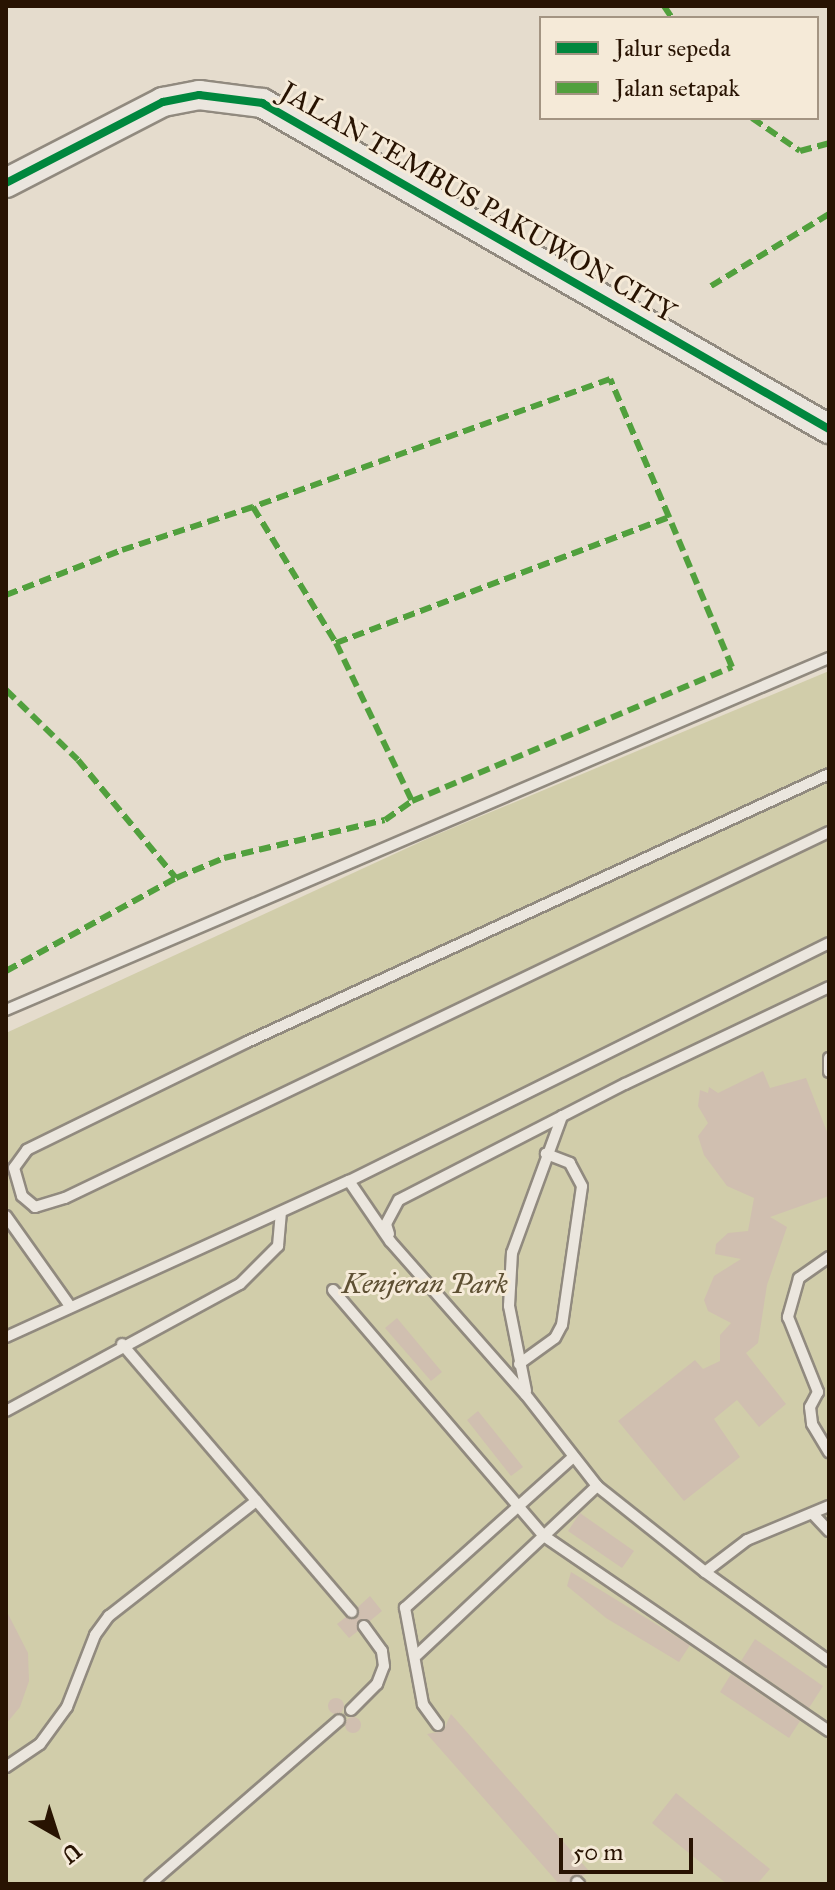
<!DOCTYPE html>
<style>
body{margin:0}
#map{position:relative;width:835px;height:1890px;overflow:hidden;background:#e5dccd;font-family:"IM FELL Great Primer",serif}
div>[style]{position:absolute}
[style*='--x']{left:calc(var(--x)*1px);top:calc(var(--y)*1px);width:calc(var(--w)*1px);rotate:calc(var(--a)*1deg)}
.green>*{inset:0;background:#d1cdaa}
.building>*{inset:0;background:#d0bfb0}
.round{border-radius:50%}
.roads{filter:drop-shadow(2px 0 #918a7f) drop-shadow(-2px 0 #918a7f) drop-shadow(0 2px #918a7f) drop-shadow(0 -2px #918a7f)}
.lane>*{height:10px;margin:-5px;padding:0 5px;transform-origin:5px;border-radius:5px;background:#ebe6de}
.secondary>*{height:28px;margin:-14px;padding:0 14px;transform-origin:14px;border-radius:14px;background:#ebe6de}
.quiet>*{height:6px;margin-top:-3px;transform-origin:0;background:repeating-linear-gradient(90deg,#51a03d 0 12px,transparent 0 18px)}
.cycleway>*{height:8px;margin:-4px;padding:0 4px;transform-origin:4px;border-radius:4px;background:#00873e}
span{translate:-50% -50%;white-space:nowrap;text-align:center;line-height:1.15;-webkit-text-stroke:6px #f5ead8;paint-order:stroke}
.street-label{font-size:28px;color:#281302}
.park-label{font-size:28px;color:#5e5033;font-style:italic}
.frame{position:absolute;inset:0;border:8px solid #281302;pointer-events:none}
.legend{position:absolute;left:539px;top:16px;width:280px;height:104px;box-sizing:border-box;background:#f5ead8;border:2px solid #a39482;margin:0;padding:10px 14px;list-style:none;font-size:24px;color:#281302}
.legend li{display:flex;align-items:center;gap:16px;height:40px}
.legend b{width:40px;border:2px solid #a39482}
.north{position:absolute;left:16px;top:1794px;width:80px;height:80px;-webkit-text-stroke:6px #f5ead8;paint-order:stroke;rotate:141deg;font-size:22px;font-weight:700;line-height:32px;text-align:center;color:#281302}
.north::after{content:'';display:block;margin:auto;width:28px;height:36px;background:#281302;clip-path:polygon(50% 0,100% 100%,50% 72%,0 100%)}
.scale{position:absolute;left:559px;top:1838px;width:134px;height:36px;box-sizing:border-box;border:4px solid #281302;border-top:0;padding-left:10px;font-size:24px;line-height:28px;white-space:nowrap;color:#281302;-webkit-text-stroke:6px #f5ead8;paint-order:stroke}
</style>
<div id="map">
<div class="green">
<i style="clip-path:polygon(829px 671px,829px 1884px,6px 1884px,6px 1033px,431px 837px)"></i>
</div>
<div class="building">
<i style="clip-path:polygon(763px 1071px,770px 1088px,806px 1078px,829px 1137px,829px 1196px,770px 1217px,787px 1227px,767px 1285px,758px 1343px,746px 1353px,786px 1404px,759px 1427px,737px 1400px,714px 1419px,740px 1457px,684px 1501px,618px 1421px,695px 1360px,703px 1369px,720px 1361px,720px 1335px,731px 1323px,708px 1311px,704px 1300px,714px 1276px,741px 1259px,715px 1254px,716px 1244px,728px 1233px,748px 1231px,754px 1198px,727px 1186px,704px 1155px,698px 1136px,708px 1123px,698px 1106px,700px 1090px,708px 1093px,709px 1087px,718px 1093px)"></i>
<i style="clip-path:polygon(397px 1318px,442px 1372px,431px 1381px,385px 1328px)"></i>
<i style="clip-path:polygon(478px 1411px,523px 1467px,511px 1476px,467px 1420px)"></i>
<i style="clip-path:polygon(580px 1513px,634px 1551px,622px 1568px,568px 1531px)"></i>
<i style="clip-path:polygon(571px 1572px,690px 1645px,679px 1662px,606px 1618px,567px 1586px)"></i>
<i style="clip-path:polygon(370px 1596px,382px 1611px,370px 1621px,359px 1620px,358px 1631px,349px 1638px,337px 1624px,346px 1617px,357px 1618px,358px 1607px)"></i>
<i style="clip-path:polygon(6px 1610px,28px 1653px,29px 1681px,20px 1707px,6px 1724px)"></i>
<i style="clip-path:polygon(755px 1639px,823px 1686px,809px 1708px,741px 1661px)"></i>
<i style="clip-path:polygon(731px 1674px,800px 1721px,789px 1738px,720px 1692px)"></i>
<i class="round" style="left:328px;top:1698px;width:16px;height:16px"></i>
<i style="clip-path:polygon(451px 1714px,589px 1871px,583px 1876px,574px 1875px,569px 1884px,559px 1884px,427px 1734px,443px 1731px)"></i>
<i class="round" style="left:345px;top:1717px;width:16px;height:16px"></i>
<i style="clip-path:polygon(676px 1793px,770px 1869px,757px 1884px,727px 1884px,652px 1823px)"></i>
</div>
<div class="roads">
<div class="lane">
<i style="--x:829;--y:774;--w:641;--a:155.27"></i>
<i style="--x:247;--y:1042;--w:245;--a:153.9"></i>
<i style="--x:27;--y:1150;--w:22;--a:126"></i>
<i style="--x:14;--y:1168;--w:29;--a:74"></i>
<i style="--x:22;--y:1196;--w:17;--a:40"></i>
<i style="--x:35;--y:1207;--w:31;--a:-17"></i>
<i style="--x:65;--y:1198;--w:847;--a:-25.6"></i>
<i style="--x:6;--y:1010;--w:895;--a:-23.16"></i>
<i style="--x:829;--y:1058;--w:14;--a:90"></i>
<i style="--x:349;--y:1181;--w:73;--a:55.7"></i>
<i style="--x:390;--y:1241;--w:205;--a:48.6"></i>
<i style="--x:526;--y:1395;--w:115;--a:52"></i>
<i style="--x:597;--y:1486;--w:138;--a:38.5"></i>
<i style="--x:705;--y:1572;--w:153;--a:35.7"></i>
<i style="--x:6;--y:1216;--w:110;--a:54.6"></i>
<i style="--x:389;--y:1234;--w:10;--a:-107"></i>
<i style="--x:386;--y:1224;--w:27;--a:-62"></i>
<i style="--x:399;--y:1200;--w:254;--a:-27.2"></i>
<i style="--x:625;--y:1084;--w:226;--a:-25.4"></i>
<i style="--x:829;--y:1257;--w:37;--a:145"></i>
<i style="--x:799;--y:1278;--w:41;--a:105.8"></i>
<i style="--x:788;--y:1317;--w:81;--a:68.2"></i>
<i style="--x:818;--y:1392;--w:17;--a:118"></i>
<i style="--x:810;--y:1407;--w:17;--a:83"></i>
<i style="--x:812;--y:1424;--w:33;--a:59"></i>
<i style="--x:333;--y:1290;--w:324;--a:49.4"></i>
<i style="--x:544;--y:1536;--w:345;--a:34.4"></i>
<i style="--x:6;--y:1337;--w:377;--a:-24.5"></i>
<i style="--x:349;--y:1181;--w:536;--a:-26.37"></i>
<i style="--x:122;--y:1344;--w:353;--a:49.4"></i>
<i style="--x:519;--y:1364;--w:44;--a:-35.8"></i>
<i style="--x:555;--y:1338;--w:15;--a:-62"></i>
<i style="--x:562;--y:1325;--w:140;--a:-81.8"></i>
<i style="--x:582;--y:1186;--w:26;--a:-118"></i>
<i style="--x:570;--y:1163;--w:26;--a:-159"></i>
<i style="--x:526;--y:1391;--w:87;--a:-101.3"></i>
<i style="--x:509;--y:1306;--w:53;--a:-86.8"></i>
<i style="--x:512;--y:1253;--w:146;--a:-69.9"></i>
<i style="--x:6;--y:1411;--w:266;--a:-28.5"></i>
<i style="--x:240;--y:1284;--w:54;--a:-45"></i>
<i style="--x:278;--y:1246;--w:33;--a:-85"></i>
<i style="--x:814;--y:1515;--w:22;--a:47"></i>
<i style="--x:705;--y:1572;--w:53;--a:-37.3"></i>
<i style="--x:747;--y:1540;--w:89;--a:-22.5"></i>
<i style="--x:417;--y:1655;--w:247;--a:-43.2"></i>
<i style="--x:351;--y:1710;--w:37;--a:-45"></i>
<i style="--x:377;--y:1684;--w:19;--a:-69"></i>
<i style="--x:384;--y:1666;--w:15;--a:-98"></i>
<i style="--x:382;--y:1651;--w:31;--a:-126"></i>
<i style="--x:438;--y:1725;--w:26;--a:-126"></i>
<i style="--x:423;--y:1704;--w:98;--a:-100.6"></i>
<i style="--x:405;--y:1608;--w:224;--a:-41.9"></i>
<i style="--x:6;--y:1767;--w:41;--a:-34.1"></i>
<i style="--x:40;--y:1744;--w:46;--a:-53.9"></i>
<i style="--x:67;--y:1707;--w:77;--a:-68.7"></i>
<i style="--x:95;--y:1635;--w:24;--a:-54"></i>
<i style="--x:109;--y:1616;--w:187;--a:-38"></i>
<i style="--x:577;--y:1882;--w:3;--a:45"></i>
<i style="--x:150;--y:1884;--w:250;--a:-40.9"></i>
</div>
<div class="secondary">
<i style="--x:6;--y:183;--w:177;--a:-27.3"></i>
<i style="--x:163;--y:102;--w:37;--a:-11"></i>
<i style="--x:199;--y:95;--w:64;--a:7.2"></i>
<i style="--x:262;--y:103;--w:654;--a:29.9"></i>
</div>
</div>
<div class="quiet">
<i style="--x:664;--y:6;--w:14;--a:56"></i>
<i style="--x:752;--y:118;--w:58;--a:34.5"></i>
<i style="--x:800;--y:151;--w:30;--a:-15"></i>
<i style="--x:711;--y:286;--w:138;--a:-31.4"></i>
<i style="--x:6;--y:595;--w:124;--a:-21.2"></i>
<i style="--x:122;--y:550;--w:138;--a:-18.2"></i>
<i style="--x:336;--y:643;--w:175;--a:64.3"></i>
<i style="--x:6;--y:690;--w:100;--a:44.2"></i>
<i style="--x:78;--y:760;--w:153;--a:50.3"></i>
<i style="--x:6;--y:971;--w:194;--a:-28.7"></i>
<i style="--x:176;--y:878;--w:52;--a:-22.6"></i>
<i style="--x:224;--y:858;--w:165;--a:-13.3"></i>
<i style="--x:385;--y:820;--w:33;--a:-35"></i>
<i style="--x:412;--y:801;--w:347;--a:-22.7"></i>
<i style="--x:732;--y:667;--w:163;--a:-112.8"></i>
<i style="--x:669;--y:517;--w:150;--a:-113.1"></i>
<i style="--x:610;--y:379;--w:379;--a:160.3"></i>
<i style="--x:253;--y:507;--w:159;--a:58.6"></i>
<i style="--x:336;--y:643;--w:356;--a:-20.7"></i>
</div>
<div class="cycleway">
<i style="--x:6;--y:183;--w:177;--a:-27.3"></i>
<i style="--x:163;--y:102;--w:37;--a:-11"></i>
<i style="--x:199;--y:95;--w:64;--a:7.2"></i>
<i style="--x:262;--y:103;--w:654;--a:29.9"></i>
</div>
<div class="street-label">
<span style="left:478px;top:202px;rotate:30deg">JALAN TEMBUS PAKUWON CITY</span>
</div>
<div class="park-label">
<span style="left:425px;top:1284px">Kenjeran Park</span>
</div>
<div class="frame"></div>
<ul class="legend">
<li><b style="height:10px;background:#00873e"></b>Jalur sepeda</li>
<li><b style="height:10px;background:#51a03d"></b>Jalan setapak</li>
</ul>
<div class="north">U</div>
<div class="scale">50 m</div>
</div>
